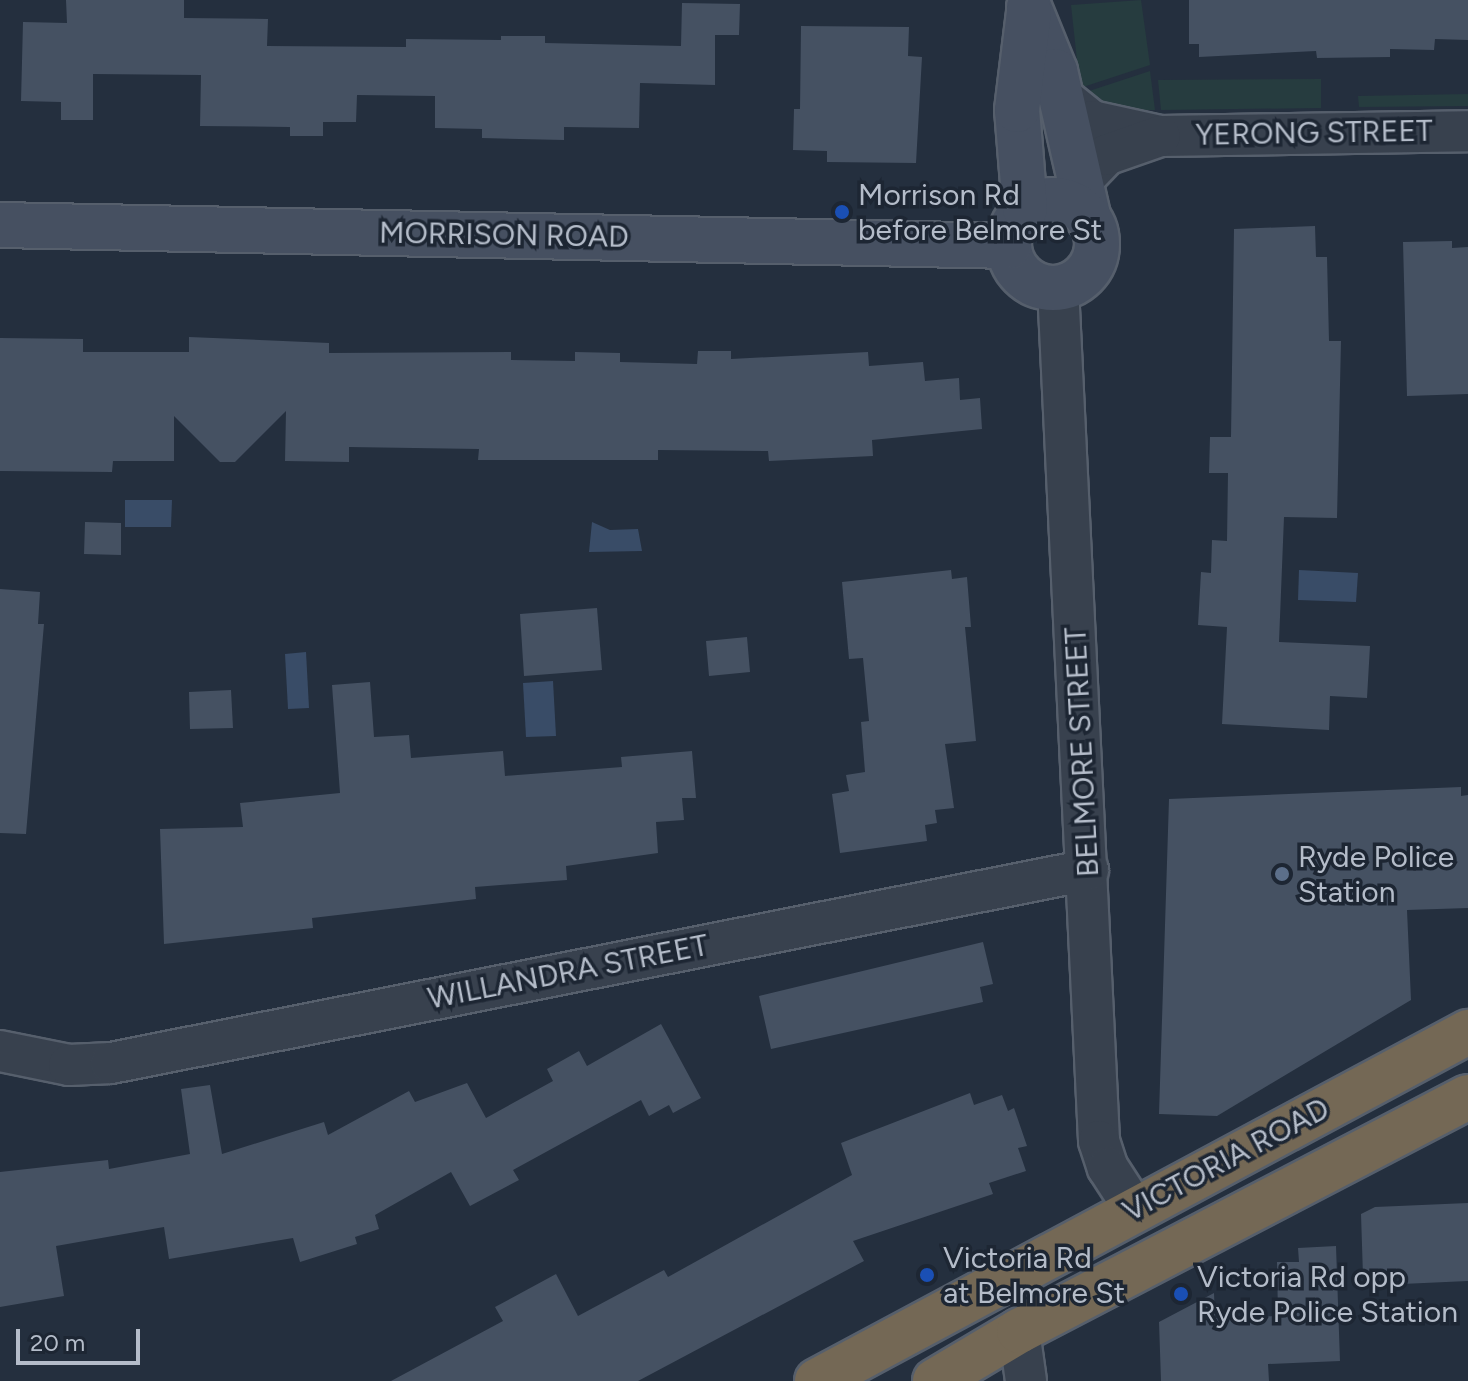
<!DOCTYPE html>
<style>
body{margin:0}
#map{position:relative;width:1468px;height:1381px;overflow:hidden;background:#242f3e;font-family:Figtree,sans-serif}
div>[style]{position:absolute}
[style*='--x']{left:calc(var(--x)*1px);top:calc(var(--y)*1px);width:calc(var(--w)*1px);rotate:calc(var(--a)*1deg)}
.green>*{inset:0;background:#263c3f}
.water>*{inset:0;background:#394c67}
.building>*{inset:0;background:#455162}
.roads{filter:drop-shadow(2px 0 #565f6c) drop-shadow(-2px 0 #565f6c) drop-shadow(0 2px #565f6c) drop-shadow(0 -2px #565f6c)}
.street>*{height:40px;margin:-20px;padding:0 20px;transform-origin:20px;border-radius:20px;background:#38414e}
.secondary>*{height:44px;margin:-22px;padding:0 22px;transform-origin:22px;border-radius:22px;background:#465061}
.secondary>.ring{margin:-22px;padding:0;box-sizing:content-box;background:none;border:44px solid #465061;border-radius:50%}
.highway>*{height:44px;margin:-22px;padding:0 22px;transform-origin:22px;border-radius:22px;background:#746855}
.dots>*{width:22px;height:22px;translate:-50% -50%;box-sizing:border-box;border:4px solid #1d2633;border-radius:50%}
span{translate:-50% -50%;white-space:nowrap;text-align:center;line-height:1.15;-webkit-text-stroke:7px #1d2633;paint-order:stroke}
.street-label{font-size:30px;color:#b4bcc9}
.poi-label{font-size:30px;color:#b4bcc9}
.left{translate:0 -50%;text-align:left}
.scale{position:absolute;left:16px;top:1329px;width:124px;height:36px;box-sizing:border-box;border:4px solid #b4bcc9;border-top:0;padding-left:10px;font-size:24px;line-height:28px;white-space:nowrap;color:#b4bcc9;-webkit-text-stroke:6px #1d2633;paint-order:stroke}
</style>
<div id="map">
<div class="green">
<i style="clip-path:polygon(1141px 0,1150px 65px,1080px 88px,1071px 5px)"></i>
<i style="clip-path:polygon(1150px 71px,1155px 110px,1110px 110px,1083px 93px)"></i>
<i style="clip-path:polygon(1321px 79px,1321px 108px,1161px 110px,1158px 80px)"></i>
<i style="clip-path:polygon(1468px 94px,1468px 106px,1359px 107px,1358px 96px)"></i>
</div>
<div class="water">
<i style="clip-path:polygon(125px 500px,172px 500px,171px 527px,125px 527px)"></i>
<i style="clip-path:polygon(592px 522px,610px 530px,638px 529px,642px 551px,589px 552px)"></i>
<i style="clip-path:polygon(1299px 570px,1358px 573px,1356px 602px,1298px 600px)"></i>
<i style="clip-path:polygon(306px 652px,309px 708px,288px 709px,285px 654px)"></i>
<i style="clip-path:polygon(553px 681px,556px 736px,526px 737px,523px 683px)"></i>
</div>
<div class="building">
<i style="clip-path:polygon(66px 0,184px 0,184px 18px,268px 19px,267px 46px,406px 47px,406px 39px,501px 40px,501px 36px,545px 36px,545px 43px,681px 46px,682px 3px,740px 4px,739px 35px,715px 35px,715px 85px,640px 83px,639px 128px,564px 127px,564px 140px,482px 138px,482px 129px,435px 128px,435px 96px,357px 95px,356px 122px,323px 122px,323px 136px,290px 136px,290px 127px,200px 126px,201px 75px,93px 74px,93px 120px,61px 120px,61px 102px,21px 101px,23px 22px,67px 23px)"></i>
<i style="clip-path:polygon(1189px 0,1468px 0,1468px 40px,1435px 39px,1434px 50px,1390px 49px,1390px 57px,1317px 58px,1316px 51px,1199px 57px,1199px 44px,1189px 44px)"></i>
<i style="clip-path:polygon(801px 26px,909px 27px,908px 56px,922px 57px,916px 163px,827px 162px,827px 151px,793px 150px,794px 109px,800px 109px)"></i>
<i style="clip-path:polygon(1315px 226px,1316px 257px,1327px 257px,1329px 341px,1341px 341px,1337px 518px,1284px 517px,1279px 642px,1370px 646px,1367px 698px,1330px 696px,1329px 730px,1222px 724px,1227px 627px,1198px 625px,1201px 572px,1211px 573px,1212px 540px,1227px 541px,1228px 473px,1209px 473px,1210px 437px,1231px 437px,1234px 229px)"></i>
<i style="clip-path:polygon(1452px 241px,1452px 248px,1468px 247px,1468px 394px,1407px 396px,1403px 242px)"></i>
<i style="clip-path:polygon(189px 337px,329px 343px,329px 353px,511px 352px,511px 360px,575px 361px,575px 352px,620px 353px,620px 362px,697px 364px,698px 351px,731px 351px,731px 359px,868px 352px,869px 366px,923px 362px,925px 381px,959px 378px,960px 400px,980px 398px,982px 429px,872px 440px,873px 456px,769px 461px,768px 451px,658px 450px,658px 460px,478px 460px,479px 449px,349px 447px,349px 462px,285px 461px,286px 411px,235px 462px,220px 462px,174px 416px,174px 461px,113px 461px,112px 472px,0 471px,0 338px,83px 339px,83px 352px,189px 352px)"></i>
<i style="clip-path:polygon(85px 522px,121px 523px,121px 555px,84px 554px)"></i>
<i style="clip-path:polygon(951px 570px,952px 579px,967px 577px,971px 627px,965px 627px,976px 741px,945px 744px,954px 808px,935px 810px,937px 823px,925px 825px,927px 841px,840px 853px,832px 794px,849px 791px,846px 775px,865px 772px,861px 722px,869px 721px,863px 658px,849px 659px,842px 582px)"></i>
<i style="clip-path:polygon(0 589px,40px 592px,38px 624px,44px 624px,26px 834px,0 833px)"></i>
<i style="clip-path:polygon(597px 608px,602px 670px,524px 676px,520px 614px)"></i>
<i style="clip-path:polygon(747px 637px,750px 672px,709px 676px,706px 641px)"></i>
<i style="clip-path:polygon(370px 682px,374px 737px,409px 735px,411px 758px,503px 751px,505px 776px,622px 767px,621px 757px,692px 751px,696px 798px,682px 798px,684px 820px,656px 822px,658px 853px,566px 866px,567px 880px,475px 887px,476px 899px,312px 918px,313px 928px,164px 944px,160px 829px,243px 827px,240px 803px,340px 793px,332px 685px)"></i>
<i style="clip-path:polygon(231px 690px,233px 728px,190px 729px,189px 692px)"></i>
<i style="clip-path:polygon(1461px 787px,1461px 796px,1468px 795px,1468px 908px,1407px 910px,1411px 1000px,1217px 1116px,1159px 1114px,1169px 799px)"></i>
<i style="clip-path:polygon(983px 942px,993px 984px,980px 987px,983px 1002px,771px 1049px,759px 996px)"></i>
<i style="clip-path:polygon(661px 1024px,701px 1098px,673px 1113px,669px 1105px,649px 1116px,641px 1100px,513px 1170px,519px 1180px,470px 1206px,451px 1172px,375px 1215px,379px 1229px,355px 1237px,357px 1244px,300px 1262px,293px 1238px,169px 1259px,164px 1227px,56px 1246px,64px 1296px,0 1307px,0 1172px,108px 1160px,109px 1169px,190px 1154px,181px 1089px,210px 1085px,222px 1154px,324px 1122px,328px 1135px,409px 1091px,415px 1102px,467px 1083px,486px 1118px,553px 1081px,547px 1069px,579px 1051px,587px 1066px)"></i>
<i style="clip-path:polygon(970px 1093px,974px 1105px,1002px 1095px,1008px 1111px,1014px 1108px,1027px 1146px,1018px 1148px,1026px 1171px,989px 1183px,993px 1194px,853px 1241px,864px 1261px,638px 1381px,391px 1381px,503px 1321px,495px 1307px,556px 1274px,578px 1316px,664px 1270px,668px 1277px,852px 1175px,841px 1143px)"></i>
<i style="clip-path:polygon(1468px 1203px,1468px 1281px,1402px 1284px,1402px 1274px,1363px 1276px,1361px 1214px,1375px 1207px)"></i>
<i style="clip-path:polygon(1336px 1246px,1340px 1361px,1268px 1364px,1269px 1381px,1161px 1381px,1159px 1322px,1214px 1293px,1215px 1318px,1278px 1316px,1277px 1262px,1299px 1262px,1298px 1248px)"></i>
</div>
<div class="roads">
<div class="street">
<i style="--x:1062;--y:97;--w:38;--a:39"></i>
<i style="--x:1092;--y:121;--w:70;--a:12.4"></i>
<i style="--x:1160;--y:136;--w:308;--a:-0.9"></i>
<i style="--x:1082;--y:180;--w:35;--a:-46"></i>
<i style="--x:1106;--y:155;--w:57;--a:-19.4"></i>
<i style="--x:1058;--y:287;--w:855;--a:87.25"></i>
<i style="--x:1099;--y:1141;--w:28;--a:72"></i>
<i style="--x:1108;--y:1168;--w:48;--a:57"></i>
<i style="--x:0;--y:1051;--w:70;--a:11.5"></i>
<i style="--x:69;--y:1065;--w:42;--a:-2.7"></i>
<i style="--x:111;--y:1063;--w:996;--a:-11.17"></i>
<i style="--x:1019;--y:1331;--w:50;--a:82"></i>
</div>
<div class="secondary">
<i style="--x:1029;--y:7;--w:69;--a:67.9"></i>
<i style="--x:1055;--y:71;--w:152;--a:77.1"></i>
<i class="ring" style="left:1009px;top:200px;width:44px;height:44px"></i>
<i style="--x:1025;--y:209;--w:99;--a:-94.6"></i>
<i style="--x:1017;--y:110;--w:99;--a:-83"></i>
<i style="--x:0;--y:225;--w:1009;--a:1.19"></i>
</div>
<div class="highway">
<i style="--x:817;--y:1381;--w:739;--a:-28.2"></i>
<i style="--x:935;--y:1381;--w:98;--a:-30.8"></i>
<i style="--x:1019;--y:1331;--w:506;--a:-27.53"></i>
</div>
</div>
<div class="dots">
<i style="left:842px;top:212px;background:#1a4fb4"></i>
<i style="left:1282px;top:874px;background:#5c6f8a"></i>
<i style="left:927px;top:1275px;background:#1a4fb4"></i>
<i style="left:1181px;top:1294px;background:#1a4fb4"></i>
</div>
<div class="street-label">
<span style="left:1314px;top:133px;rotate:-1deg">YERONG STREET</span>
<span style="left:504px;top:235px;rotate:1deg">MORRISON ROAD</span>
<span style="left:1082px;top:752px;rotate:-93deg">BELMORE STREET</span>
<span style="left:568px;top:972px;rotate:-11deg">WILLANDRA STREET</span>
<span style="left:1226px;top:1160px;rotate:-28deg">VICTORIA ROAD</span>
</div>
<div class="poi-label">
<span class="left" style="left:858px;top:212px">Morrison Rd<br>before Belmore St</span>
<span class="left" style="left:1298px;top:874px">Ryde Police<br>Station</span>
<span class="left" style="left:943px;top:1275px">Victoria Rd<br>at Belmore St</span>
<span class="left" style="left:1197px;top:1294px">Victoria Rd opp<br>Ryde Police Station</span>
</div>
<div class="scale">20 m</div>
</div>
